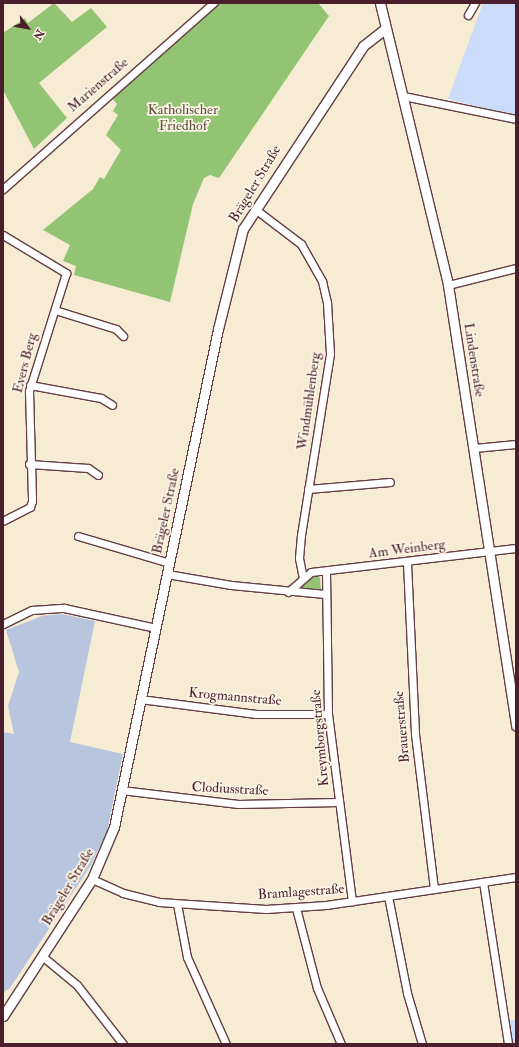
<!DOCTYPE html>
<meta charset="utf-8">
<style>
body{margin:0}
#map{position:relative;width:519px;height:1047px;overflow:hidden;background:#f6ebd3;font-family:"IM FELL Double Pica",serif}
div>[style]{position:absolute}
[style*='--x']{left:calc(var(--x)*1px);top:calc(var(--y)*1px);width:calc(var(--w)*1px);rotate:calc(var(--a)*1deg)}
.built>*{inset:0;background:#cadcf9}
.industrial>*{inset:0;background:#b7c5de}
.green>*{inset:0;background:#93c474}
.roads{filter:drop-shadow(1px 0 #643e44) drop-shadow(-1px 0 #643e44) drop-shadow(0 1px #643e44) drop-shadow(0 -1px #643e44)}
.minor>*{height:7px;margin:-3.5px;padding:0 3.5px;transform-origin:3.5px;border-radius:3.5px;background:#fff}
.tertiary>*{height:9px;margin:-4.5px;padding:0 4.5px;transform-origin:4.5px;border-radius:4.5px;background:#fff}
span{translate:-50% -50%;white-space:nowrap;text-align:center;line-height:1.15;-webkit-text-stroke:3.5px #fcf5e5;paint-order:stroke}
.street-label{font-size:14px;color:#4a1f2b}
.park-label{font-size:14px;color:#605141}
.frame{position:absolute;inset:0;border:4px solid #4a1f2b;pointer-events:none}
.north{position:absolute;left:8px;top:8px;width:40px;height:40px;-webkit-text-stroke:3px #fcf5e5;paint-order:stroke;rotate:122deg;font-size:11px;font-weight:700;line-height:16px;text-align:center;color:#4a1f2b}
.north::after{content:'';display:block;margin:auto;width:14px;height:18px;background:#4a1f2b;clip-path:polygon(50% 0,100% 100%,50% 72%,0 100%)}
</style>
<div id="map">
<div class="built">
<i style="clip-path:polygon(483px 3px,516px 3px,516px 116px,448px 99px)"></i>
<i style="clip-path:polygon(516px 1020px,516px 1044px,512px 1044px,509px 1021px)"></i>
</div>
<div class="industrial">
<i style="clip-path:polygon(62px 614px,95px 621px,70px 742px,123px 754px,107px 831px,91px 865px,10px 988px,4px 992px,3px 732px,14px 734px,8px 706px,19px 672px,6px 630px,42px 616px)"></i>
</div>
<div class="green">
<i style="clip-path:polygon(54px 3px,72px 22px,91px 8px,107px 27px,39px 83px,67px 118px,34px 149px,3px 90px,3px 33px,25px 18px,28px 23px)"></i>
<i style="clip-path:polygon(220px 3px,318px 3px,329px 16px,219px 178px,210px 175px,204px 178px,193px 204px,170px 302px,74px 275px,76px 266px,63px 261px,70px 245px,43px 230px,93px 189px,100px 177px,104px 179px,121px 150px,106px 135px,118px 115px,113px 111px,117px 104px,111px 97px)"></i>
<i style="clip-path:polygon(316px 575px,320px 578px,321px 591px,301px 588px,307px 580px)"></i>
</div>
<div class="roads">
<div class="minor">
<i style="--x:468;--y:15;--w:14;--a:-60"></i>
<i style="--x:403;--y:96;--w:115;--a:11.5"></i>
<i style="--x:3;--y:189;--w:281;--a:-41.5"></i>
<i style="--x:255;--y:209;--w:58;--a:37.3"></i>
<i style="--x:301;--y:244;--w:43;--a:60.4"></i>
<i style="--x:322;--y:281;--w:23;--a:77"></i>
<i style="--x:327;--y:303;--w:51;--a:86.6"></i>
<i style="--x:330;--y:354;--w:183;--a:99.1"></i>
<i style="--x:301;--y:535;--w:23;--a:95"></i>
<i style="--x:299;--y:558;--w:20;--a:79"></i>
<i style="--x:3;--y:235;--w:74;--a:31.1"></i>
<i style="--x:66;--y:273;--w:124;--a:107.4"></i>
<i style="--x:29;--y:391;--w:110;--a:88.4"></i>
<i style="--x:32;--y:501;--w:6;--a:108"></i>
<i style="--x:30;--y:507;--w:30;--a:153"></i>
<i style="--x:448;--y:285;--w:70;--a:-14"></i>
<i style="--x:55;--y:310;--w:64;--a:17.3"></i>
<i style="--x:116;--y:329;--w:10;--a:45"></i>
<i style="--x:30;--y:385;--w:72;--a:10.4"></i>
<i style="--x:101;--y:398;--w:13;--a:32"></i>
<i style="--x:474;--y:448;--w:42;--a:-5.4"></i>
<i style="--x:29;--y:464;--w:59;--a:3.9"></i>
<i style="--x:88;--y:468;--w:12;--a:35"></i>
<i style="--x:308;--y:489;--w:82;--a:-4.9"></i>
<i style="--x:78;--y:536;--w:96;--a:16.4"></i>
<i style="--x:407;--y:563;--w:171;--a:87.3"></i>
<i style="--x:415;--y:734;--w:155;--a:83"></i>
<i style="--x:326;--y:571;--w:143;--a:89.2"></i>
<i style="--x:328;--y:714;--w:189;--a:82.7"></i>
<i style="--x:167;--y:574;--w:65;--a:9.8"></i>
<i style="--x:231;--y:585;--w:94;--a:5.5"></i>
<i style="--x:288;--y:592;--w:30;--a:-41"></i>
<i style="--x:311;--y:572;--w:206;--a:-6.7"></i>
<i style="--x:3;--y:624;--w:32;--a:-26"></i>
<i style="--x:32;--y:610;--w:32;--a:-4"></i>
<i style="--x:64;--y:608;--w:94;--a:12.3"></i>
<i style="--x:140;--y:699;--w:117;--a:7.4"></i>
<i style="--x:256;--y:714;--w:72;--a:0"></i>
<i style="--x:121;--y:790;--w:118;--a:6.8"></i>
<i style="--x:238;--y:804;--w:101;--a:-1.1"></i>
<i style="--x:92;--y:879;--w:34;--a:24"></i>
<i style="--x:123;--y:893;--w:37;--a:14"></i>
<i style="--x:159;--y:902;--w:107;--a:3.7"></i>
<i style="--x:266;--y:909;--w:60;--a:-3.8"></i>
<i style="--x:326;--y:905;--w:192;--a:-8.4"></i>
<i style="--x:483;--y:882;--w:164;--a:81.2"></i>
<i style="--x:388;--y:896;--w:99;--a:78.9"></i>
<i style="--x:407;--y:993;--w:53;--a:73.6"></i>
<i style="--x:177;--y:904;--w:54;--a:79.3"></i>
<i style="--x:187;--y:957;--w:95;--a:65.9"></i>
<i style="--x:296;--y:908;--w:83;--a:75.3"></i>
<i style="--x:317;--y:988;--w:61;--a:66.8"></i>
<i style="--x:42;--y:956;--w:45;--a:39.6"></i>
<i style="--x:77;--y:985;--w:75;--a:52.1"></i>
</div>
<div class="tertiary">
<i style="--x:380;--y:3;--w:290;--a:76.4"></i>
<i style="--x:448;--y:285;--w:446;--a:81.2"></i>
<i style="--x:3;--y:1016;--w:163;--a:-57"></i>
<i style="--x:92;--y:879;--w:56;--a:-67.1"></i>
<i style="--x:114;--y:827;--w:509;--a:-78.2"></i>
<i style="--x:218;--y:329;--w:103;--a:-76"></i>
<i style="--x:243;--y:229;--w:219;--a:-56.7"></i>
<i style="--x:363;--y:46;--w:29;--a:-38"></i>
</div>
</div>
<div class="street-label">
<span style="left:98px;top:85px;rotate:-41deg">Marienstraße</span>
<span style="left:255px;top:184px;rotate:-59deg">Brägeler Straße</span>
<span style="left:474px;top:360px;rotate:81deg">Lindenstraße</span>
<span style="left:25px;top:363px;rotate:-76deg">Evers Berg</span>
<span style="left:309px;top:401px;rotate:-82deg">Windmühlenberg</span>
<span style="left:166px;top:511px;rotate:-78deg">Brägeler Straße</span>
<span style="left:407px;top:549px;rotate:-7deg">Am Weinberg</span>
<span style="left:235px;top:697px;rotate:5deg">Krogmannstraße</span>
<span style="left:402px;top:727px;rotate:-95deg">Brauerstraße</span>
<span style="left:320px;top:738px;rotate:-95deg">Kreymborgstraße</span>
<span style="left:230px;top:789px;rotate:3deg">Clodiusstraße</span>
<span style="left:68px;top:887px;rotate:-59deg">Brägeler Straße</span>
<span style="left:301px;top:892px;rotate:-4deg">Bramlagestraße</span>
</div>
<div class="park-label">
<span style="left:183px;top:118px">Katholischer<br>Friedhof</span>
</div>
<div class="frame"></div>
<div class="north">N</div>
</div>
